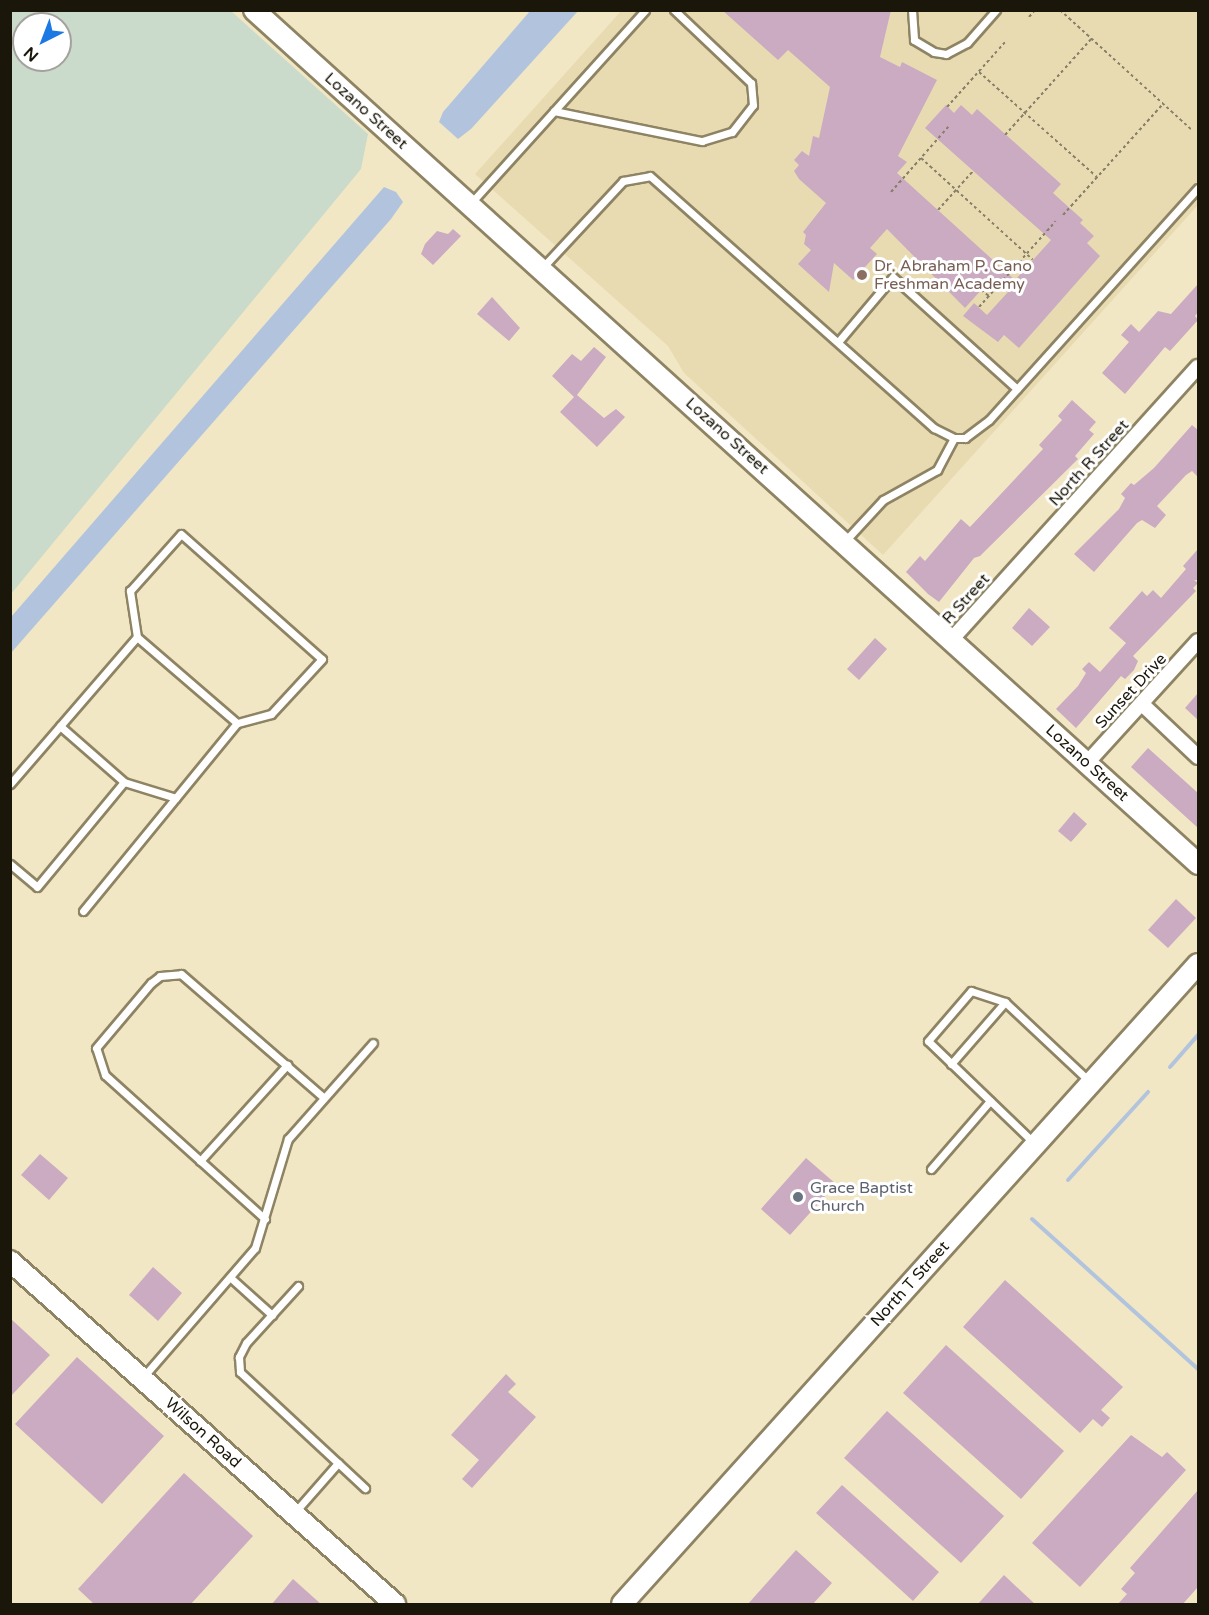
<!DOCTYPE html>
<style>
body{margin:0}
#map{position:relative;width:1209px;height:1615px;overflow:hidden;background:#f2e7c4;font-family:"Varela Round",sans-serif}
div>[style]{position:absolute}
[style*='--x']{left:calc(var(--x)*1px);top:calc(var(--y)*1px);width:calc(var(--w)*1px);rotate:calc(var(--a)*1deg)}
.built>*{inset:0;background:#e8dbb2}
.green>*{inset:0;background:#cadacb}
.water>*{inset:0;background:#b2c4dd}
.stream>*{height:4px;margin:-2px;padding:0 2px;transform-origin:2px;border-radius:2px;background:#b2c4dd}
.building>*{inset:0;background:#caabc2}
.path>*{height:2px;margin-top:-1px;transform-origin:0;background:repeating-linear-gradient(90deg,#877f67 0 3px,transparent 0 6px)}
.roads{filter:drop-shadow(2px 0 #8e8464) drop-shadow(-2px 0 #8e8464) drop-shadow(0 2px #8e8464) drop-shadow(0 -2px #8e8464)}
.lane>*{height:7px;margin:-3.5px;padding:0 3.5px;transform-origin:3.5px;border-radius:3.5px;background:#fff}
.street>*{height:14px;margin:-7px;padding:0 7px;transform-origin:7px;border-radius:7px;background:#fff}
.secondary>*{height:20px;margin:-10px;padding:0 10px;transform-origin:10px;border-radius:10px;background:#fff}
.dots>*{width:16px;height:16px;translate:-50% -50%;box-sizing:border-box;border:3px solid #fff;border-radius:50%}
span{translate:-50% -50%;white-space:nowrap;text-align:center;line-height:1.15;-webkit-text-stroke:6px #fff;paint-order:stroke}
.street-label{font-size:16px;color:#1a1609}
.education-label{font-size:16px;color:#785e54}
.left{translate:0 -50%;text-align:left}
.worship-label{font-size:16px;color:#5b616d}
.frame{position:absolute;inset:0;border:12px solid #1a1609;pointer-events:none}
.north{position:absolute;left:12px;top:12px;width:60px;height:60px;box-sizing:border-box;background:#fff;border:2px solid #a3a29d;border-radius:50%;rotate:222deg;font-size:16px;font-weight:700;line-height:24px;text-align:center;color:#1a1609}
.north::after{content:'';display:block;margin:auto;width:21px;height:27px;background:#1a79e2;clip-path:polygon(50% 0,100% 100%,50% 72%,0 100%)}
</style>
<div id="map">
<div class="built">
<i style="clip-path:polygon(621px 11px,1198px 11px,1198px 205px,883px 555px,684px 373px,668px 346px,475px 174px)"></i>
</div>
<div class="green">
<i style="clip-path:polygon(evenodd,11px 10px,231px 11px,368px 134px,361px 169px,11px 594px,11px 10px,24px 24px,60px 24px,60px 60px,24px 60px,24px 24px)"></i>
</div>
<div class="water">
<i style="clip-path:polygon(530px 11px,578px 11px,471px 129px,458px 139px,439px 122px,443px 112px)"></i>
<i style="clip-path:polygon(384px 187px,396px 192px,403px 202px,391px 219px,11px 653px,11px 617px)"></i>
</div>
<div class="stream">
<i style="--x:1170;--y:1067;--w:43;--a:-48.8"></i>
<i style="--x:1068;--y:1180;--w:119;--a:-47.7"></i>
<i style="--x:1032;--y:1219;--w:224;--a:42.1"></i>
</div>
<div class="building">
<i style="clip-path:polygon(722px 10px,891px 10px,880px 57px,900px 67px,902px 62px,937px 80px,898px 156px,907px 162px,897px 173px,1015px 280px,1051px 240px,925px 128px,946px 105px,954px 113px,961px 105px,972px 115px,977px 109px,1061px 184px,1053px 193px,1083px 220px,1080px 223px,1094px 236px,1087px 243px,1100px 256px,1019px 348px,1004px 335px,998px 342px,963px 316px,974px 303px,987px 315px,1008px 292px,992px 278px,965px 308px,887px 229px,870px 248px,877px 254px,853px 280px,834px 263px,829px 292px,798px 264px,811px 250px,804px 244px,806px 235px,803px 232px,826px 203px,799px 179px,794px 171px,799px 165px,794px 160px,802px 151px,809px 156px,813px 136px,819px 138px,830px 87px,788px 50px,778px 60px)"></i>
<i style="clip-path:polygon(453px 229px,461px 236px,433px 265px,421px 254px,425px 244px,437px 231px,448px 234px)"></i>
<i style="clip-path:polygon(1198px 284px,1198px 312px,1195px 316px,1198px 320px,1170px 351px,1165px 347px,1125px 394px,1102px 373px,1129px 342px,1121px 335px,1131px 324px,1139px 332px,1158px 311px,1171px 314px)"></i>
<i style="clip-path:polygon(492px 297px,520px 328px,509px 341px,477px 314px)"></i>
<i style="clip-path:polygon(594px 347px,606px 357px,577px 395px,604px 418px,616px 409px,625px 417px,597px 447px,560px 412px,574px 397px,552px 376px,572px 354px,581px 361px)"></i>
<i style="clip-path:polygon(1072px 400px,1096px 422px,1089px 430px,1094px 434px,1075px 456px,1078px 459px,980px 556px,974px 558px,939px 602px,928px 594px,906px 572px,920px 556px,925px 561px,961px 519px,970px 527px,1043px 449px,1039px 445px,1062px 420px,1058px 416px)"></i>
<i style="clip-path:polygon(1192px 425px,1198px 430px,1198px 477px,1192px 471px,1186px 475px,1157px 506px,1166px 515px,1155px 528px,1142px 520px,1137px 523px,1094px 572px,1074px 554px,1119px 509px,1125px 498px,1121px 494px,1131px 483px,1134px 485px,1154px 468px)"></i>
<i style="clip-path:polygon(1198px 549px,1198px 580px,1194px 580px,1198px 583px,1193px 588px,1196px 591px,1133px 656px,1138px 661px,1134px 670px,1125px 679px,1121px 676px,1076px 728px,1056px 709px,1078px 686px,1086px 673px,1082px 669px,1089px 662px,1100px 672px,1126px 643px,1109px 628px,1142px 591px,1147px 596px,1153px 590px,1161px 598px,1186px 569px,1183px 566px)"></i>
<i style="clip-path:polygon(1029px 608px,1050px 627px,1032px 646px,1012px 628px)"></i>
<i style="clip-path:polygon(875px 638px,887px 649px,859px 680px,847px 669px)"></i>
<i style="clip-path:polygon(1198px 693px,1198px 720px,1185px 708px)"></i>
<i style="clip-path:polygon(1148px 748px,1198px 793px,1198px 828px,1131px 767px)"></i>
<i style="clip-path:polygon(1074px 812px,1087px 824px,1071px 842px,1058px 831px)"></i>
<i style="clip-path:polygon(1176px 899px,1196px 918px,1168px 948px,1148px 930px)"></i>
<i style="clip-path:polygon(40px 1154px,68px 1178px,49px 1200px,21px 1175px)"></i>
<i style="clip-path:polygon(806px 1158px,836px 1184px,790px 1235px,761px 1209px)"></i>
<i style="clip-path:polygon(153px 1267px,182px 1293px,158px 1321px,129px 1295px)"></i>
<i style="clip-path:polygon(1005px 1280px,1123px 1387px,1101px 1410px,1110px 1418px,1102px 1427px,1093px 1419px,1080px 1433px,963px 1327px)"></i>
<i style="clip-path:polygon(10px 1318px,50px 1355px,10px 1397px)"></i>
<i style="clip-path:polygon(946px 1345px,1064px 1451px,1021px 1499px,903px 1393px)"></i>
<i style="clip-path:polygon(77px 1357px,164px 1436px,102px 1504px,15px 1424px)"></i>
<i style="clip-path:polygon(506px 1374px,516px 1384px,508px 1392px,536px 1417px,472px 1488px,462px 1479px,479px 1460px,451px 1435px)"></i>
<i style="clip-path:polygon(887px 1411px,1004px 1516px,961px 1563px,844px 1458px)"></i>
<i style="clip-path:polygon(1131px 1435px,1162px 1457px,1167px 1452px,1186px 1470px,1080px 1587px,1032px 1543px)"></i>
<i style="clip-path:polygon(184px 1473px,253px 1536px,190px 1605px,95px 1605px,78px 1589px)"></i>
<i style="clip-path:polygon(842px 1485px,939px 1572px,913px 1601px,816px 1513px)"></i>
<i style="clip-path:polygon(1198px 1490px,1198px 1587px,1182px 1605px,1117px 1605px,1127px 1594px,1121px 1589px,1135px 1573px,1130px 1568px)"></i>
<i style="clip-path:polygon(796px 1550px,832px 1583px,812px 1605px,747px 1605px)"></i>
<i style="clip-path:polygon(1004px 1575px,1036px 1605px,977px 1605px)"></i>
<i style="clip-path:polygon(293px 1579px,322px 1605px,271px 1605px)"></i>
</div>
<div class="path">
<i style="--x:1060;--y:10;--w:177;--a:42.3"></i>
<i style="--x:1029;--y:17;--w:9;--a:-49"></i>
<i style="--x:979;--y:72;--w:158;--a:41.7"></i>
<i style="--x:947;--y:107;--w:89;--a:-48.2"></i>
<i style="--x:1005;--y:135;--w:129;--a:-48.1"></i>
<i style="--x:921;--y:158;--w:151;--a:42.3"></i>
<i style="--x:891;--y:192;--w:88;--a:-48.7"></i>
<i style="--x:938;--y:210;--w:52;--a:-48.1"></i>
<i style="--x:1063;--y:215;--w:149;--a:-48"></i>
<i style="--x:981;--y:290;--w:10;--a:37"></i>
<i style="--x:979;--y:307;--w:115;--a:-48.2"></i>
</div>
<div class="roads">
<div class="lane">
<i style="--x:912;--y:10;--w:30;--a:86"></i>
<i style="--x:914;--y:40;--w:23;--a:31"></i>
<i style="--x:934;--y:52;--w:12;--a:9"></i>
<i style="--x:946;--y:54;--w:24;--a:-28"></i>
<i style="--x:967;--y:43;--w:44;--a:-48.7"></i>
<i style="--x:554;--y:111;--w:151;--a:11.5"></i>
<i style="--x:702;--y:141;--w:31;--a:-17"></i>
<i style="--x:732;--y:132;--w:34;--a:-52"></i>
<i style="--x:753;--y:105;--w:22;--a:-95"></i>
<i style="--x:751;--y:83;--w:106;--a:-136.5"></i>
<i style="--x:470;--y:204;--w:261;--a:-47.9"></i>
<i style="--x:542;--y:268;--w:119;--a:-47"></i>
<i style="--x:623;--y:181;--w:27;--a:-10"></i>
<i style="--x:650;--y:176;--w:380;--a:41.6"></i>
<i style="--x:934;--y:428;--w:22;--a:27"></i>
<i style="--x:954;--y:438;--w:11;--a:0"></i>
<i style="--x:965;--y:438;--w:30;--a:-37"></i>
<i style="--x:989;--y:420;--w:312;--a:-48"></i>
<i style="--x:838;--y:342;--w:85;--a:-49.8"></i>
<i style="--x:893;--y:277;--w:167;--a:42.1"></i>
<i style="--x:845;--y:541;--w:56;--a:-47.2"></i>
<i style="--x:883;--y:500;--w:62;--a:-29.1"></i>
<i style="--x:937;--y:470;--w:36;--a:-62"></i>
<i style="--x:137;--y:637;--w:47;--a:-98.7"></i>
<i style="--x:130;--y:591;--w:76;--a:-48.2"></i>
<i style="--x:181;--y:534;--w:188;--a:41.6"></i>
<i style="--x:322;--y:659;--w:75;--a:132.8"></i>
<i style="--x:271;--y:714;--w:35;--a:165"></i>
<i style="--x:60;--y:726;--w:85;--a:41.2"></i>
<i style="--x:124;--y:782;--w:54;--a:17.1"></i>
<i style="--x:10;--y:784;--w:194;--a:-49.2"></i>
<i style="--x:137;--y:637;--w:132;--a:40.7"></i>
<i style="--x:237;--y:723;--w:243;--a:129.3"></i>
<i style="--x:10;--y:864;--w:35;--a:40"></i>
<i style="--x:37;--y:887;--w:136;--a:-50.4"></i>
<i style="--x:951;--y:1064;--w:82;--a:-48.9"></i>
<i style="--x:1034;--y:1143;--w:147;--a:-136.1"></i>
<i style="--x:928;--y:1041;--w:66;--a:-49.3"></i>
<i style="--x:971;--y:991;--w:36;--a:18"></i>
<i style="--x:1005;--y:1002;--w:115;--a:43.2"></i>
<i style="--x:200;--y:1161;--w:130;--a:-47.8"></i>
<i style="--x:931;--y:1169;--w:90;--a:-49.1"></i>
<i style="--x:265;--y:1219;--w:215;--a:-138"></i>
<i style="--x:105;--y:1075;--w:28;--a:-108"></i>
<i style="--x:96;--y:1048;--w:85;--a:-49.8"></i>
<i style="--x:151;--y:983;--w:11;--a:-38"></i>
<i style="--x:160;--y:976;--w:21;--a:-5"></i>
<i style="--x:181;--y:974;--w:188;--a:40.9"></i>
<i style="--x:232;--y:1279;--w:54;--a:42"></i>
<i style="--x:298;--y:1286;--w:77;--a:132.4"></i>
<i style="--x:246;--y:1343;--w:16;--a:117"></i>
<i style="--x:239;--y:1357;--w:15;--a:86"></i>
<i style="--x:240;--y:1372;--w:134;--a:42.9"></i>
<i style="--x:144;--y:1376;--w:169;--a:-49.1"></i>
<i style="--x:255;--y:1248;--w:114;--a:-73.2"></i>
<i style="--x:288;--y:1139;--w:128;--a:-48.5"></i>
<i style="--x:295;--y:1512;--w:65;--a:-48.7"></i>
<i style="--x:338;--y:1463;--w:37;--a:43"></i>
</div>
<div class="street">
<i style="--x:951;--y:640;--w:368;--a:-47.9"></i>
<i style="--x:1142;--y:704;--w:77;--a:43.4"></i>
<i style="--x:1087;--y:763;--w:165;--a:-47.7"></i>
</div>
<div class="secondary">
<i style="--x:254;--y:10;--w:1273;--a:42.13"></i>
<i style="--x:10;--y:1261;--w:516;--a:41.7"></i>
<i style="--x:622;--y:1604;--w:861;--a:-48.01"></i>
</div>
</div>
<div class="dots">
<i style="left:862px;top:275px;background:#8d6e63"></i>
<i style="left:798px;top:1197px;background:#6b7280"></i>
</div>
<div class="street-label">
<span style="left:366px;top:111px;rotate:42deg">Lozano Street</span>
<span style="left:727px;top:436px;rotate:42deg">Lozano Street</span>
<span style="left:1089px;top:463px;rotate:-48deg">North R Street</span>
<span style="left:966px;top:599px;rotate:-48deg">R Street</span>
<span style="left:1131px;top:691px;rotate:-47deg">Sunset Drive</span>
<span style="left:1087px;top:763px;rotate:42deg">Lozano Street</span>
<span style="left:910px;top:1284px;rotate:-48deg">North T Street</span>
<span style="left:203px;top:1433px;rotate:42deg">Wilson Road</span>
</div>
<div class="education-label">
<span class="left" style="left:874px;top:275px">Dr. Abraham P. Cano<br>Freshman Academy</span>
</div>
<div class="worship-label">
<span class="left" style="left:810px;top:1197px">Grace Baptist<br>Church</span>
</div>
<div class="frame"></div>
<div class="north">N</div>
</div>
